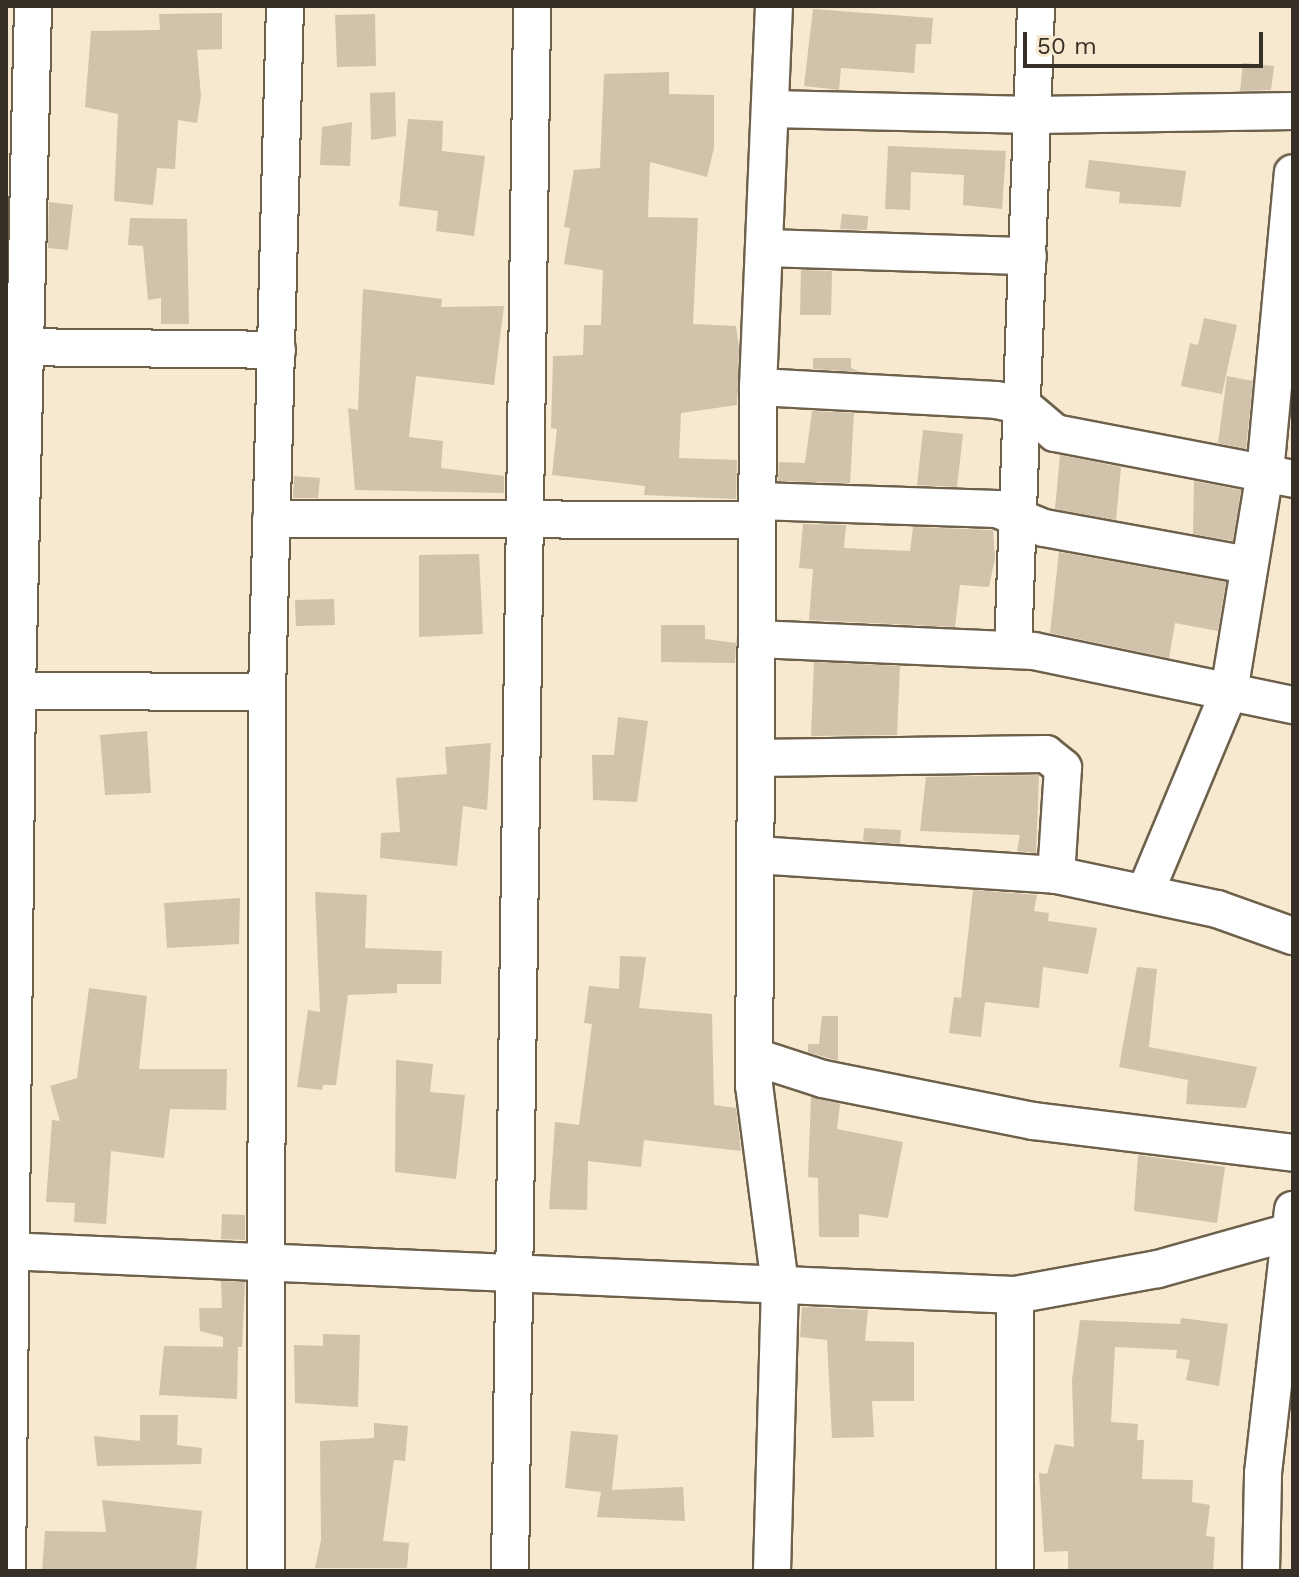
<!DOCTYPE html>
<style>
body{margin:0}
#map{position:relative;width:1299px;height:1577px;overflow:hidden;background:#f7e8d0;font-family:"Work Sans",sans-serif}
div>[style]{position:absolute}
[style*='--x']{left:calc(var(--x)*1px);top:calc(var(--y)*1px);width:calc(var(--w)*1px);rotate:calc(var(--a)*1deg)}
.building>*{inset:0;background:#d0c2ab}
.roads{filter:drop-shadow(2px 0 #6d614c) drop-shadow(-2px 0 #6d614c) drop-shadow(0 2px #6d614c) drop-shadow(0 -2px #6d614c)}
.minor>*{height:36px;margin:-18px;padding:0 18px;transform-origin:18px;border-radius:18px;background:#fff}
span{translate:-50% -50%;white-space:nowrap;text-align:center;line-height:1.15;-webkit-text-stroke:7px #f7e8d0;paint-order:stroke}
.frame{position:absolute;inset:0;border:8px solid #363027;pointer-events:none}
.scale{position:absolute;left:1023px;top:32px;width:240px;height:36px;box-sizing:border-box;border:4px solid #363027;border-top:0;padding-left:10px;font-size:24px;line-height:28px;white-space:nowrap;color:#363027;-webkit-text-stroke:6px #f7e8d0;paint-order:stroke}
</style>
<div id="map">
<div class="building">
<i style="clip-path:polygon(813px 9px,933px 18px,931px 44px,916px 44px,914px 73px,841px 68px,839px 90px,804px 86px)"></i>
<i style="clip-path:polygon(222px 13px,222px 49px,197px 50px,201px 96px,197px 123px,178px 120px,175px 169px,157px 168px,153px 205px,114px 201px,118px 114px,85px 107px,91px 31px,160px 30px,159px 14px)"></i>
<i style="clip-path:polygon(375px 14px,376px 66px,337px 67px,335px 15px)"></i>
<i style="clip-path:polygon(1243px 63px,1274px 66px,1271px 90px,1240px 91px)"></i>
<i style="clip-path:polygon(669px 72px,669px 94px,714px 95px,714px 148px,707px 177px,650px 162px,648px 217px,698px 218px,693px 324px,736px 326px,739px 348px,737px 405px,681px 413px,679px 458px,737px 460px,736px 499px,644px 495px,645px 486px,552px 475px,557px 429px,551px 428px,553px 356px,583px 355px,584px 325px,601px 325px,603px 270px,564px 264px,570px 228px,564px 227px,574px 170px,600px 168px,604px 74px)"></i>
<i style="clip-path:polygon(395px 92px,396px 136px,371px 140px,370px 93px)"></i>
<i style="clip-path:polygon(408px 119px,443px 121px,442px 151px,485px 156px,474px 236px,436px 231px,438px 211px,399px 206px)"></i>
<i style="clip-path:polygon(352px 122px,350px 166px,320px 165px,322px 127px)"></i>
<i style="clip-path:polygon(888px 146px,1006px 151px,1002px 209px,963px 205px,964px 175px,911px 172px,910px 210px,885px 209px)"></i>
<i style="clip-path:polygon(1089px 160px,1186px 171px,1181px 207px,1119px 203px,1120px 192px,1085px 188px)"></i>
<i style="clip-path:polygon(49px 202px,73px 205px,68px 250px,48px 248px)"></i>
<i style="clip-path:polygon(842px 214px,868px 216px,867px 230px,840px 229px)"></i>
<i style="clip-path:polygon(130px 218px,187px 219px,189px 324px,161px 324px,161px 298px,148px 300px,143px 246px,128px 245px)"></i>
<i style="clip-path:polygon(801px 270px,832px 271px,831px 315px,800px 315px)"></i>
<i style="clip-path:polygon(363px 289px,442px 299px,441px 307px,504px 306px,494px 385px,416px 376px,409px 437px,443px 441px,441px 468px,504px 476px,504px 493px,355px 490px,348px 408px,358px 410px)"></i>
<i style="clip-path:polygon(1204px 318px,1237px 325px,1222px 394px,1181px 386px,1190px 343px,1198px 345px)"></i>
<i style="clip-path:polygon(813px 358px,851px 358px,851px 368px,860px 372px,813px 369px)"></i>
<i style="clip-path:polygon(1227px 376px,1253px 381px,1246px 449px,1218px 443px)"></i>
<i style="clip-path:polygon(812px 411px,854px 413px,850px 483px,778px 481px,779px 462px,805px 463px)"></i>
<i style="clip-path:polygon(923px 430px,963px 434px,957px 487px,917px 485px)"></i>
<i style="clip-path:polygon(1060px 455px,1121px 467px,1116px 520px,1055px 509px)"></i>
<i style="clip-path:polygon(294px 476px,320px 478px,318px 498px,293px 498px)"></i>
<i style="clip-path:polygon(1194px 481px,1241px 490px,1233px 541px,1193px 534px)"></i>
<i style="clip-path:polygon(803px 524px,846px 525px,844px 548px,910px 551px,913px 527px,993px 530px,995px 558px,989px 587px,960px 585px,955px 627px,809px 620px,813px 569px,799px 568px)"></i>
<i style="clip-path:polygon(1059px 552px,1226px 582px,1218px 631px,1175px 623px,1169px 658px,1050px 633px)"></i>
<i style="clip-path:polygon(479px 554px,483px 634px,419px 637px,419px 555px)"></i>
<i style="clip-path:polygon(334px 599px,335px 625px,296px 626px,295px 600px)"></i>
<i style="clip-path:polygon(661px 625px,705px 625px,705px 639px,736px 643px,735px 663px,661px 662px)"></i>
<i style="clip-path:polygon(814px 662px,900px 666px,897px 735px,811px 736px)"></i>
<i style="clip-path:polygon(618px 717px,648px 721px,637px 802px,593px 800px,592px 755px,614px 755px)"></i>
<i style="clip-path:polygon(147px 731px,151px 793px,105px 795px,100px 735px)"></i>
<i style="clip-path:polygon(491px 743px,487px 810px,463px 806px,457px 866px,380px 858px,381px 833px,400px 832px,396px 778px,447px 774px,445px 747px)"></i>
<i style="clip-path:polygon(1039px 775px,1036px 853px,1017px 851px,1020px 835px,920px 831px,926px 777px)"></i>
<i style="clip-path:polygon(864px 828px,901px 830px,900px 844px,863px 841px)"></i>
<i style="clip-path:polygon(973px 890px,1037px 895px,1034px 911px,1049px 913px,1048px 921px,1097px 928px,1088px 974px,1043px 967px,1039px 1008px,985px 1002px,981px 1037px,949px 1033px,954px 997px,961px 998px)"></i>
<i style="clip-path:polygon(315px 892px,367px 895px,365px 948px,442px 951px,441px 984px,397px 984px,397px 993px,348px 995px,336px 1085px,323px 1085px,322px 1090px,297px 1087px,308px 1010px,320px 1012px)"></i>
<i style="clip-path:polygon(240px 898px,239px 944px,167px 948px,164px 903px)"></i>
<i style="clip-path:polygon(620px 956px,646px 957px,639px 1008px,712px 1014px,714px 1105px,736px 1108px,741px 1151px,644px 1140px,641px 1167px,588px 1161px,587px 1210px,549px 1209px,555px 1122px,579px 1125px,592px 1024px,584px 1023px,589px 986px,619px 989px)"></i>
<i style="clip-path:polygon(1137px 967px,1157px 969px,1149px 1047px,1257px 1067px,1246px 1108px,1186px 1104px,1188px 1080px,1119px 1067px)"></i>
<i style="clip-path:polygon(89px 988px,147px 996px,139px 1069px,227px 1069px,226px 1110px,170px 1109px,164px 1158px,111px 1151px,106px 1224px,74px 1222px,75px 1203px,46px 1202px,52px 1120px,60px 1121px,50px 1086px,77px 1078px)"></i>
<i style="clip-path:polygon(822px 1016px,838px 1016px,838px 1061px,808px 1052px,808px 1044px,819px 1044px)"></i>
<i style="clip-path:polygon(396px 1060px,433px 1064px,430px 1092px,465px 1095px,456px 1179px,395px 1172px)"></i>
<i style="clip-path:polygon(811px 1097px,840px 1104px,837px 1129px,903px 1142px,888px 1218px,859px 1214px,859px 1237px,819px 1237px,818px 1178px,808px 1177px)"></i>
<i style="clip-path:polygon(1138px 1155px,1225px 1167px,1217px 1223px,1134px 1211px)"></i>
<i style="clip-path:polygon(222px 1214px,245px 1215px,245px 1240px,221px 1239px)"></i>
<i style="clip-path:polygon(221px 1281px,245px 1282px,242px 1347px,223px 1347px,223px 1337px,200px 1331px,199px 1308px,222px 1308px)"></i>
<i style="clip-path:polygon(802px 1307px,868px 1310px,865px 1341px,914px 1342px,914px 1401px,872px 1401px,874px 1437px,832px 1438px,827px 1340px,800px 1337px)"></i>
<i style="clip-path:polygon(1181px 1318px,1228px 1324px,1219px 1386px,1186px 1380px,1190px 1360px,1176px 1358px,1177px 1350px,1115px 1347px,1111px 1422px,1138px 1424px,1137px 1440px,1144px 1440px,1142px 1479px,1193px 1480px,1192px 1502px,1210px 1505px,1206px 1536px,1215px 1537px,1213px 1571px,1068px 1571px,1068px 1551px,1044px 1552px,1039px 1473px,1047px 1474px,1055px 1444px,1074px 1447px,1072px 1380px,1080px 1320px,1180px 1324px)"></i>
<i style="clip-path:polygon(323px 1334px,360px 1335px,358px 1407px,295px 1403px,294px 1345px,323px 1346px)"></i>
<i style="clip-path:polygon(164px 1346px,238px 1347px,237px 1399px,159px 1395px)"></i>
<i style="clip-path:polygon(140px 1415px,178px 1415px,177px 1445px,202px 1448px,201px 1464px,97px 1466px,94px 1436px,140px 1441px)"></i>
<i style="clip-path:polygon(374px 1423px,408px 1426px,405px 1461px,394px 1460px,383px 1541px,409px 1543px,407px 1568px,315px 1568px,321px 1540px,320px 1441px,374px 1438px)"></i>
<i style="clip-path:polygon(571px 1431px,618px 1435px,612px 1490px,683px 1487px,685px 1521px,597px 1517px,601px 1492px,565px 1488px)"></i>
<i style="clip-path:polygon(102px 1500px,202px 1511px,196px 1571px,42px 1571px,45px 1531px,106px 1532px)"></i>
</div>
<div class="roads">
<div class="minor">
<i style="--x:770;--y:109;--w:264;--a:1.3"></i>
<i style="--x:1034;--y:115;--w:259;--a:-0.9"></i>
<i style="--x:767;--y:248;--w:261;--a:1.8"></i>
<i style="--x:7;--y:347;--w:270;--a:0.6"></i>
<i style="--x:758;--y:387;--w:238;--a:3.1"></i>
<i style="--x:996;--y:400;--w:26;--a:11"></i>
<i style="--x:1022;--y:405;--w:43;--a:40.3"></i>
<i style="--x:1055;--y:433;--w:242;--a:10.9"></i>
<i style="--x:758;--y:501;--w:239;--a:1.9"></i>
<i style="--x:997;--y:509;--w:51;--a:22"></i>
<i style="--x:1044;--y:528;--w:206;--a:10.3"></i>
<i style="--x:271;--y:519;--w:486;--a:0.1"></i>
<i style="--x:757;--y:639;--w:277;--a:2.5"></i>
<i style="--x:1034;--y:651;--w:265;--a:11.8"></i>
<i style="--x:1013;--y:650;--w:644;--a:-87.95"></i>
<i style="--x:6;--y:691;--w:261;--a:0.2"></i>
<i style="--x:756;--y:758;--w:290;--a:-0.8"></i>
<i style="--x:1046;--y:754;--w:22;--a:39"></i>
<i style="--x:1063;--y:768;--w:107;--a:93.7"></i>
<i style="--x:756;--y:855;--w:301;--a:3.8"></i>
<i style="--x:1056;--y:875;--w:165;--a:11.9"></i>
<i style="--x:1217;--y:909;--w:81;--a:19.6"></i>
<i style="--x:1145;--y:893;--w:218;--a:-67.3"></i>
<i style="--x:1229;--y:692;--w:222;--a:-80.7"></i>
<i style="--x:1265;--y:473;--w:301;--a:-84.7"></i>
<i style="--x:755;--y:1057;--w:71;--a:17.9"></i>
<i style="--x:823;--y:1079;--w:215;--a:11.3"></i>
<i style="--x:1034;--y:1121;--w:261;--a:7"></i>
<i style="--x:6;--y:1251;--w:1010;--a:2.5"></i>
<i style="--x:1015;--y:1295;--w:145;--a:-10.3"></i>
<i style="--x:1158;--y:1269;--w:137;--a:-15.7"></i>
<i style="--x:1015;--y:1295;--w:276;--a:90"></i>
<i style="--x:7;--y:1571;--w:881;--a:-89.35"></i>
<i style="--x:17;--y:690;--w:684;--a:-88.66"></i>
<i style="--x:266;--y:1571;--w:879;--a:-89.93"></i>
<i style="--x:267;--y:692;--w:686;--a:-88.5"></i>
<i style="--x:510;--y:1571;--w:1565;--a:-89.19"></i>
<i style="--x:772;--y:1571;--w:286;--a:-88.4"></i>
<i style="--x:780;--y:1285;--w:201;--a:-97.4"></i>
<i style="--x:754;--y:1086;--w:699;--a:-89.67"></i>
<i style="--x:758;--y:387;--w:381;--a:-87.6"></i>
<i style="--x:1261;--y:1571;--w:98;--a:-88.8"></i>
<i style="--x:1263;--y:1473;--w:265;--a:-83.5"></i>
</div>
</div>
<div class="frame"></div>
<div class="scale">50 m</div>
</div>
